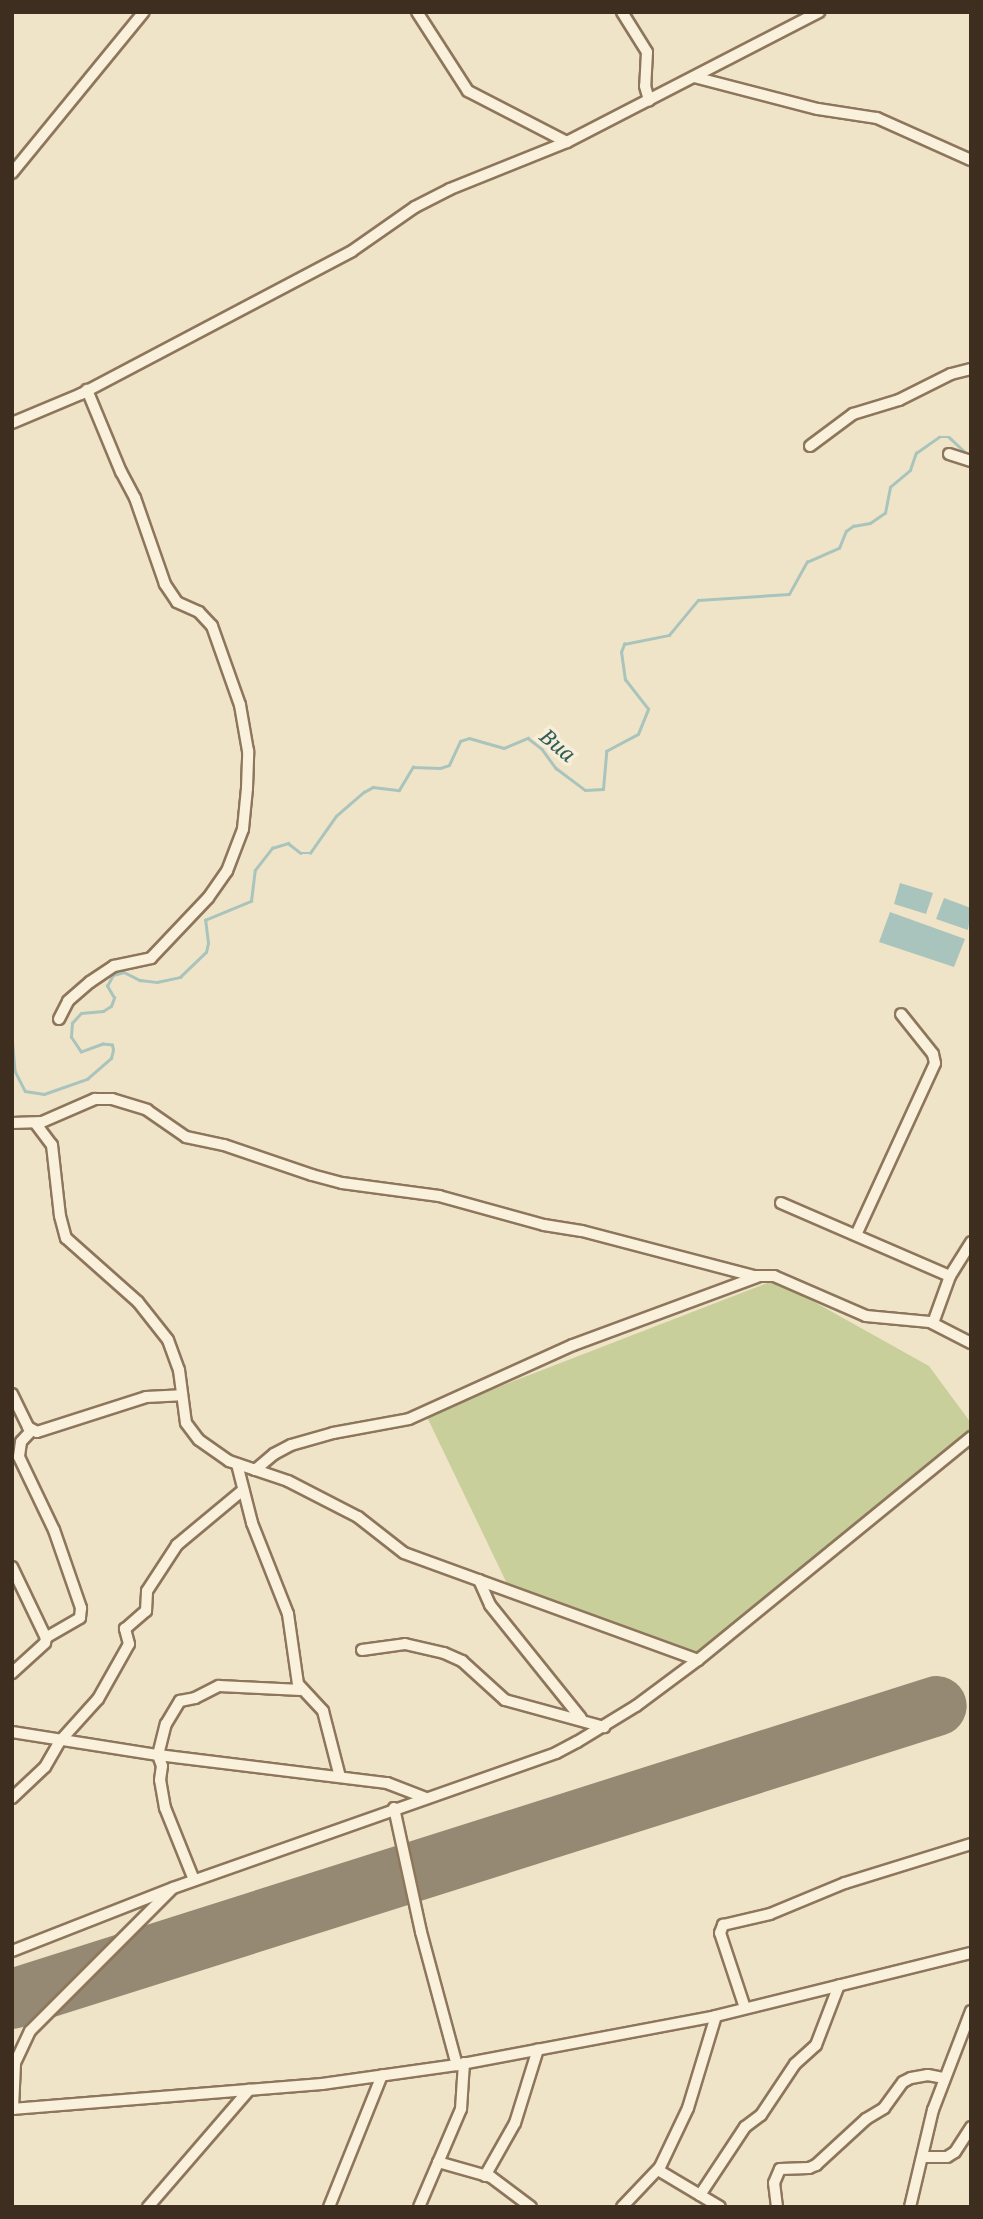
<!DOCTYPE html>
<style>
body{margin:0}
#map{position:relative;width:983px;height:2219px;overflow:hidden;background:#f0e4c8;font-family:"Noto Serif",serif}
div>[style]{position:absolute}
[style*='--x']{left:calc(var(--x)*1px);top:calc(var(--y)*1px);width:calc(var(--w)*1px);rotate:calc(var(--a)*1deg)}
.green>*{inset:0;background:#c9cf9b}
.water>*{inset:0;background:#a9c4bc}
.stream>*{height:2.5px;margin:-1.25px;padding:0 1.25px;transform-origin:1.25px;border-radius:1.25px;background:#a9c4bc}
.runway>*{height:60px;margin:-30px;padding:0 30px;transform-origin:30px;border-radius:30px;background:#968974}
.roads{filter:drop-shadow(2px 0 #8d765c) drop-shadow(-2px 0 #8d765c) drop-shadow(0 2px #8d765c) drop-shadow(0 -2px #8d765c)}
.minor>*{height:10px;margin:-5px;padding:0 5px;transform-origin:5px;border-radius:5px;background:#faf1dc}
span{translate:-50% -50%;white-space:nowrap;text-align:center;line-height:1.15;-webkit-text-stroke:7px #f7eed8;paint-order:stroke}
.water-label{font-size:21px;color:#2f5d5a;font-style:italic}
.frame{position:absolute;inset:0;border:14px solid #3d2e20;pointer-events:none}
</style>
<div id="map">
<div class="green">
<i style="clip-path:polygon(775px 1280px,929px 1366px,971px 1423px,971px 1434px,700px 1659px,511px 1592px,426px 1415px)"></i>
</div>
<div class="water">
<i style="clip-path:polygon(900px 883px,933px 893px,926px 914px,894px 904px)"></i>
<i style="clip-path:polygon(944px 898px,971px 908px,968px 930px,936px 919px)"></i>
<i style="clip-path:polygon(890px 912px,965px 939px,954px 967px,879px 942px)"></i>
</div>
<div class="stream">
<i style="--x:12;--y:1036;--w:35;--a:85"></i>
<i style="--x:15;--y:1071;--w:22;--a:63"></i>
<i style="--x:25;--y:1091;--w:19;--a:9"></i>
<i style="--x:44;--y:1094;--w:46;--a:-19.2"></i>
<i style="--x:87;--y:1079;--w:32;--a:-41"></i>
<i style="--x:111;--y:1058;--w:8;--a:-76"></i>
<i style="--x:113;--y:1050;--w:5;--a:-101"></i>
<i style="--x:112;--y:1045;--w:9;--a:-174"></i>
<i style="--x:103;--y:1044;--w:23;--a:160"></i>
<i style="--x:81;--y:1052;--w:18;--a:-124"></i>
<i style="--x:71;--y:1037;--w:14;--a:-86"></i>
<i style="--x:72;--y:1023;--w:13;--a:-48"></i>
<i style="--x:81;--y:1013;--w:22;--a:-5"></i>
<i style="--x:103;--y:1011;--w:9;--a:-32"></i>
<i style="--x:111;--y:1006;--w:9;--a:-69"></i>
<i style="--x:114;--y:998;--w:14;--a:-120"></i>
<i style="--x:107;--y:986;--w:13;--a:-61"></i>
<i style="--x:113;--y:975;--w:11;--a:-15"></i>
<i style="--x:124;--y:972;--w:18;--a:27"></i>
<i style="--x:140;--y:980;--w:17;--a:7"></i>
<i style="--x:157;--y:982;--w:24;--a:-12"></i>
<i style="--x:180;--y:977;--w:36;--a:-44"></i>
<i style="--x:206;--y:952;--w:9;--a:-77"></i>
<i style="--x:208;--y:943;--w:23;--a:-97"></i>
<i style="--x:205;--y:920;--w:50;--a:-22.4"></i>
<i style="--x:251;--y:901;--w:31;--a:-83"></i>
<i style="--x:255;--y:870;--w:28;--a:-52"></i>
<i style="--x:272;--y:848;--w:17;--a:-17"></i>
<i style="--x:288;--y:843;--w:16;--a:38"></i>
<i style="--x:301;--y:853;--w:9;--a:0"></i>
<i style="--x:310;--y:853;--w:45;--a:-54.9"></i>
<i style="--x:336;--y:816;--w:37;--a:-41"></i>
<i style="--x:364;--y:792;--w:10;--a:-29"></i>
<i style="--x:373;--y:787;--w:26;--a:7"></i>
<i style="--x:399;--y:790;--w:27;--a:-59"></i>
<i style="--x:413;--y:767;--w:27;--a:2"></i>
<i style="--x:440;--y:768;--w:9;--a:-18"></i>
<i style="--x:449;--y:765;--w:26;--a:-65"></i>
<i style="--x:460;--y:741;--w:9;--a:-18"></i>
<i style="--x:469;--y:738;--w:36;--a:16"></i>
<i style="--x:504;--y:748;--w:26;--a:-23"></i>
<i style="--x:528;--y:738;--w:18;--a:38"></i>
<i style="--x:542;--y:749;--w:24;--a:54"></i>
<i style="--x:556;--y:768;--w:36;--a:37"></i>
<i style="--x:585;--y:790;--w:18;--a:-3"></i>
<i style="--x:603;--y:789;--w:38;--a:-85"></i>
<i style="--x:606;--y:751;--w:36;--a:-28"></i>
<i style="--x:638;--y:734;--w:27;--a:-68"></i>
<i style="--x:648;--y:709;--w:37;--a:-128"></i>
<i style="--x:625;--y:680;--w:28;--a:-98"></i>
<i style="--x:621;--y:652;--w:9;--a:-69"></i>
<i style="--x:624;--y:644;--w:46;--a:-11.3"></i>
<i style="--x:669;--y:635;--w:45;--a:-50.4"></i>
<i style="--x:698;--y:600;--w:91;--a:-3.8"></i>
<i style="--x:789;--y:594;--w:37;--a:-61"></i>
<i style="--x:807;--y:562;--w:35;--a:-24"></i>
<i style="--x:839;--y:548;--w:18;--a:-68"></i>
<i style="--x:846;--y:531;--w:9;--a:-36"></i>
<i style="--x:853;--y:526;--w:17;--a:-10"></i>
<i style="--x:870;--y:523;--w:18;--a:-34"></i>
<i style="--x:885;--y:513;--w:26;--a:-79"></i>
<i style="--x:890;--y:487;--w:26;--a:-40"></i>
<i style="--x:910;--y:470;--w:18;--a:-71"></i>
<i style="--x:916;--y:453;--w:28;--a:-35"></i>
<i style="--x:939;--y:437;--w:10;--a:0"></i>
<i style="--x:949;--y:437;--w:26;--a:43"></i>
</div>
<div class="runway">
<i style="--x:12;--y:1999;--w:970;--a:-17.58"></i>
</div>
<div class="roads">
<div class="minor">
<i style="--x:417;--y:12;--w:94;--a:57.2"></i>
<i style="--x:468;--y:91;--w:111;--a:27.3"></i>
<i style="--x:622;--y:12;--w:47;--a:58"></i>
<i style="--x:647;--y:52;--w:34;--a:93"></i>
<i style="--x:645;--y:86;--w:15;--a:74"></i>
<i style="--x:694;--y:77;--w:128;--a:14.5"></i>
<i style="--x:818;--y:109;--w:60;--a:8.7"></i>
<i style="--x:877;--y:118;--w:103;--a:24.1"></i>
<i style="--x:12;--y:173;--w:208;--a:-50.7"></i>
<i style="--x:12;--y:423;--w:75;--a:-22.8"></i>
<i style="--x:81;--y:394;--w:306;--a:-27.8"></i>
<i style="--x:352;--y:251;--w:77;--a:-34.9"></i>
<i style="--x:415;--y:207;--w:39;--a:-27"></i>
<i style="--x:450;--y:189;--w:126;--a:-21.9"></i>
<i style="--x:567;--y:142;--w:284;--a:-27.3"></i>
<i style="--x:810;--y:446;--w:54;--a:-36.7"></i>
<i style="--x:853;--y:414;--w:48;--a:-16.9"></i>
<i style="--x:899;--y:400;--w:58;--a:-26.6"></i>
<i style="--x:951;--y:374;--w:21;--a:-14"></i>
<i style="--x:949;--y:454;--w:23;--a:18"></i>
<i style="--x:59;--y:1019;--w:20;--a:-63"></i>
<i style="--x:68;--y:1001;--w:29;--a:-41"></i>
<i style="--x:90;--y:982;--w:29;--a:-34"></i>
<i style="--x:114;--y:966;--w:38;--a:-12"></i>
<i style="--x:151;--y:958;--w:83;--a:-46.5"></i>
<i style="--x:208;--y:898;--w:33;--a:-55"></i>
<i style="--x:227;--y:871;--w:45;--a:-69.1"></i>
<i style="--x:243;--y:829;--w:41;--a:-84.4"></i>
<i style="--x:247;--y:788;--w:37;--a:-88"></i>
<i style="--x:248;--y:751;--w:47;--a:-99.9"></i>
<i style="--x:240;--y:705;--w:84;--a:-109.5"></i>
<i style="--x:212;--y:626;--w:19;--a:-133"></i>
<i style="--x:199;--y:612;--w:24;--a:-156"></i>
<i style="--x:177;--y:602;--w:22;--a:-124"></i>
<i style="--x:165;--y:584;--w:91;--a:-109.2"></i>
<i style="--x:135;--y:498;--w:30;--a:-118"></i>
<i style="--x:121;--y:472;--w:89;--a:-112.5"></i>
<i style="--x:12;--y:1123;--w:30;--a:-2"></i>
<i style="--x:42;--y:1122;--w:58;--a:-23.5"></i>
<i style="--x:95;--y:1099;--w:17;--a:0"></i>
<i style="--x:112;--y:1099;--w:37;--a:17"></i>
<i style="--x:147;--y:1110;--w:47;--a:34.7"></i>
<i style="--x:186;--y:1137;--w:39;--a:12"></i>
<i style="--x:224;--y:1145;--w:93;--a:18.8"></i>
<i style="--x:312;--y:1175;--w:31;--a:15"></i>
<i style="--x:342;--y:1183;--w:98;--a:7.6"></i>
<i style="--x:439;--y:1196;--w:109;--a:15.4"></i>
<i style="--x:544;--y:1225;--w:38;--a:9"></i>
<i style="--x:582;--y:1231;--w:178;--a:14.7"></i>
<i style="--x:754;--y:1276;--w:20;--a:0"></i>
<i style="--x:774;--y:1276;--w:100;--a:23.5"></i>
<i style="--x:866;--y:1316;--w:64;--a:5.4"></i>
<i style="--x:930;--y:1322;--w:46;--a:27.1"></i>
<i style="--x:36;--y:1124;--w:26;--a:53"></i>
<i style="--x:52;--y:1145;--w:71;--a:83.6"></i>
<i style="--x:60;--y:1216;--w:23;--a:75"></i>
<i style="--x:66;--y:1238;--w:96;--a:41.6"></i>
<i style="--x:138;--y:1302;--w:48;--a:51.7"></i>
<i style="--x:168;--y:1340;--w:32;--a:70"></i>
<i style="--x:179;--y:1370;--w:53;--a:82.5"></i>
<i style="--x:186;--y:1423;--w:21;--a:53"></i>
<i style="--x:199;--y:1440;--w:37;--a:35"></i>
<i style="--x:229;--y:1461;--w:62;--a:18.7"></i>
<i style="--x:288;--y:1481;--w:79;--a:27.2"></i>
<i style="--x:358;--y:1517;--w:58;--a:38"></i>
<i style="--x:404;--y:1553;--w:313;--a:20"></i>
<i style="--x:781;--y:1203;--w:184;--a:23.4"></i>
<i style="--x:856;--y:1235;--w:189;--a:-65.3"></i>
<i style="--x:935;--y:1063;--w:9;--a:-103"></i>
<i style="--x:933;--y:1054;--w:51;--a:-128.7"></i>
<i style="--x:933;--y:1323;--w:50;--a:-70.1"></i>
<i style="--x:950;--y:1276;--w:40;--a:-58"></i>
<i style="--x:12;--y:1394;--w:37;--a:64"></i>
<i style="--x:28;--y:1427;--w:10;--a:29"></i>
<i style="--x:37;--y:1432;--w:114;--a:-17.8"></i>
<i style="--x:146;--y:1397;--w:35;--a:-3"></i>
<i style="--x:32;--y:1430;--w:16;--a:133"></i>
<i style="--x:21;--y:1442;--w:15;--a:98"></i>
<i style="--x:19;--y:1457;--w:81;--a:64.4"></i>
<i style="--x:54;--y:1530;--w:83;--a:70.9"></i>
<i style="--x:81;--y:1608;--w:10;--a:96"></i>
<i style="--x:80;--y:1618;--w:39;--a:150"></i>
<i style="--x:237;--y:1464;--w:61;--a:75.7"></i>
<i style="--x:252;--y:1523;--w:98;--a:68.4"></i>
<i style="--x:288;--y:1614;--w:71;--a:81.9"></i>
<i style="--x:298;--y:1684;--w:37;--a:47"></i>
<i style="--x:323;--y:1711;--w:68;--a:75.6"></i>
<i style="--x:255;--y:1470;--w:25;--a:-40"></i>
<i style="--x:274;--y:1454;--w:19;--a:-28"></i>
<i style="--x:291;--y:1445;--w:44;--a:-15.9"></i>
<i style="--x:333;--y:1433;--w:77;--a:-10.4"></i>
<i style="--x:409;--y:1419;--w:180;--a:-24.3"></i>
<i style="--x:573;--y:1345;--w:196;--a:-20.3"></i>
<i style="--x:12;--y:1567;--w:79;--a:64.4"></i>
<i style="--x:46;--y:1638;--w:5;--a:101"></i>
<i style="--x:45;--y:1643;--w:45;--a:137.7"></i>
<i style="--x:479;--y:1580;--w:27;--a:66"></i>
<i style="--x:490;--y:1605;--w:145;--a:51.2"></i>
<i style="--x:362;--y:1650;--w:43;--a:-7.9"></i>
<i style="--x:405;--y:1644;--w:40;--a:13"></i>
<i style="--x:444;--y:1653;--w:20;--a:24"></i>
<i style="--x:462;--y:1661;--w:58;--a:42.2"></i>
<i style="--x:505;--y:1700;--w:103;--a:15.3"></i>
<i style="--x:12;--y:1732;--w:148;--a:9"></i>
<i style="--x:158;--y:1755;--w:231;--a:7"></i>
<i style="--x:387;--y:1783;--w:40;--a:21"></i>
<i style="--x:12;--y:1798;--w:45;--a:-43.2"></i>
<i style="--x:45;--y:1767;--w:30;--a:-60"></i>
<i style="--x:60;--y:1741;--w:57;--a:-47.9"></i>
<i style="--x:98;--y:1699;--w:63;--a:-60.6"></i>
<i style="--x:129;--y:1644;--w:16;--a:-105"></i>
<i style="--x:125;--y:1629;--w:28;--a:-41"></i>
<i style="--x:146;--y:1611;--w:20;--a:-87"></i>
<i style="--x:147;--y:1591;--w:55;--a:-56.9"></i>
<i style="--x:177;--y:1545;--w:86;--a:-39.8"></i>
<i style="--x:394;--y:1808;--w:127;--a:77.7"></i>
<i style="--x:421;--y:1932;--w:138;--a:74.9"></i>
<i style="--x:194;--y:1880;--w:78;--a:-111.9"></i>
<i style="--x:165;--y:1808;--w:28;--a:-100"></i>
<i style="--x:160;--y:1780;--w:14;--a:-82"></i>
<i style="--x:162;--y:1766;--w:12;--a:-110"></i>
<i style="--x:158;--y:1755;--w:32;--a:-76"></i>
<i style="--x:166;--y:1724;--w:27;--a:-59"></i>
<i style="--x:180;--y:1701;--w:15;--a:-11"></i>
<i style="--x:195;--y:1698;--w:27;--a:-27"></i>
<i style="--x:219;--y:1686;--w:82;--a:2.8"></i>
<i style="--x:12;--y:1951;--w:173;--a:-21.4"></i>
<i style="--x:173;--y:1888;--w:406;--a:-19.4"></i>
<i style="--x:556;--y:1753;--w:24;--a:-28"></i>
<i style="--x:577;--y:1742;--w:69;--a:-31.4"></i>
<i style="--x:636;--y:1706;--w:77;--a:-36.6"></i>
<i style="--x:698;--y:1660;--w:353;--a:-39.2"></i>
<i style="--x:745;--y:2008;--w:79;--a:-108.4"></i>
<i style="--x:720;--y:1933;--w:9;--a:-69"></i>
<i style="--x:723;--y:1925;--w:48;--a:-13.2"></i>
<i style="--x:770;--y:1914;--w:81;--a:-22.5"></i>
<i style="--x:845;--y:1883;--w:132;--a:-17.2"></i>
<i style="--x:12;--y:2109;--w:311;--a:-4.6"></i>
<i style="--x:322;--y:2084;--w:136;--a:-8"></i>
<i style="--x:457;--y:2065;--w:264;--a:-10.7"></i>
<i style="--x:716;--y:2016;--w:263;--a:-13.9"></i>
<i style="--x:13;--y:2109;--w:46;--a:-87.5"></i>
<i style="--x:15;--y:2063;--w:35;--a:-65"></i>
<i style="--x:30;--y:2031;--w:199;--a:-45"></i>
<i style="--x:924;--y:2157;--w:23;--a:0"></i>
<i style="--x:947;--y:2157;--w:9;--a:-32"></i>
<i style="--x:955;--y:2152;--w:30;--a:-57"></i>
<i style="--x:438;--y:2162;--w:55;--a:15.8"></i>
<i style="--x:491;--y:2177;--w:50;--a:36.9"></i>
<i style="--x:658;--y:2170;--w:72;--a:30.8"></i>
<i style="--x:485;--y:2176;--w:61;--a:-60.5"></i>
<i style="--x:515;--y:2123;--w:77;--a:-72.7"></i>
<i style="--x:700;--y:2195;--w:82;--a:-56.5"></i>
<i style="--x:745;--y:2127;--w:20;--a:-37"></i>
<i style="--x:761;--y:2115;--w:61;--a:-56.3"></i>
<i style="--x:795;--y:2064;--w:28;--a:-42"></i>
<i style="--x:816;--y:2045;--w:64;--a:-69"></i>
<i style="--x:148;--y:2207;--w:155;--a:-49.2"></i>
<i style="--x:329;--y:2207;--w:142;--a:-68.1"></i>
<i style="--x:419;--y:2207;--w:107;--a:-66.8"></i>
<i style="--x:461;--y:2109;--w:46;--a:-86.3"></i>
<i style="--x:622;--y:2207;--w:55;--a:-46.5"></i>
<i style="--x:660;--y:2167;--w:65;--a:-64.6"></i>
<i style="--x:688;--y:2108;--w:96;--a:-73.1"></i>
<i style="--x:777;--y:2207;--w:24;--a:-97"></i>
<i style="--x:774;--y:2183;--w:15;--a:-67"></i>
<i style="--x:780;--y:2169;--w:29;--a:-2"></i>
<i style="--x:809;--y:2168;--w:8;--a:-23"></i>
<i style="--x:816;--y:2165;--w:68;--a:-42.6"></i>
<i style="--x:866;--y:2119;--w:21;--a:-31"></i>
<i style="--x:884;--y:2108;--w:32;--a:-54"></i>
<i style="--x:903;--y:2082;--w:9;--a:-27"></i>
<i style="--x:911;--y:2078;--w:17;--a:-10"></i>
<i style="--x:928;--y:2075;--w:15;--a:11"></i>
<i style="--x:910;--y:2207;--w:100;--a:-76.7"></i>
<i style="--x:933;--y:2110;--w:106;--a:-69"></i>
</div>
</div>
<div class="water-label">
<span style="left:558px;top:745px;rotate:40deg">Bua</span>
</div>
<div class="frame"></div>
</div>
